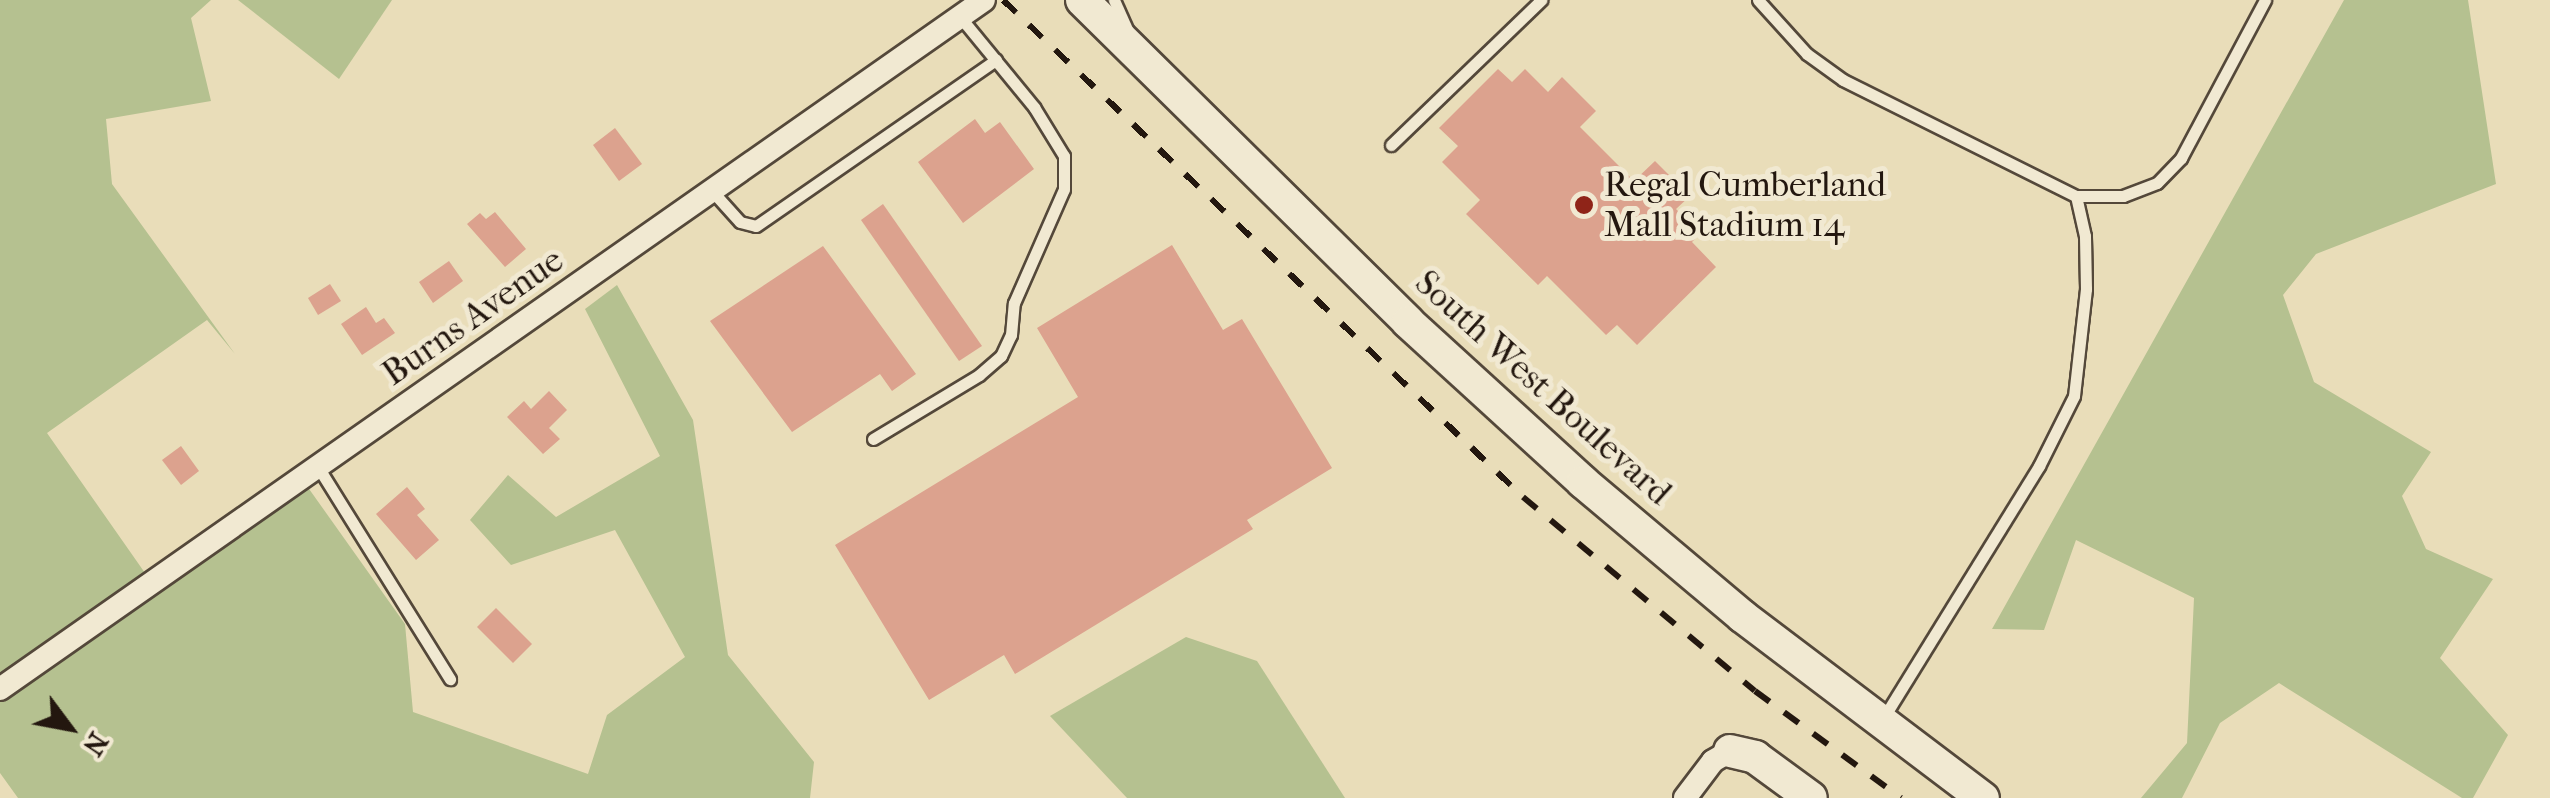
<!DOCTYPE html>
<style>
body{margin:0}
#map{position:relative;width:2550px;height:798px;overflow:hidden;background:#e9ddb9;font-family:"IM FELL French Canon",serif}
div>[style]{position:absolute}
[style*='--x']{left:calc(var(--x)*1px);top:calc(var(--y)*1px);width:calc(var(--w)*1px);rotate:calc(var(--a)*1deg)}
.green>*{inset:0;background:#b5c190}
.building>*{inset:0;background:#dca28e}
.roads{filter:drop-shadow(2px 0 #54483a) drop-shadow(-2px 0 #54483a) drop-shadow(0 2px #54483a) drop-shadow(0 -2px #54483a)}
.lane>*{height:11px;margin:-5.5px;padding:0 5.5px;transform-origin:5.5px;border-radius:5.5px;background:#f1e9d2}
.street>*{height:22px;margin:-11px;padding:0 11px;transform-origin:11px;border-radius:11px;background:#f1e9d2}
.secondary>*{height:32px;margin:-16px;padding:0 16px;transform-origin:16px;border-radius:16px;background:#f1e9d2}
.rail>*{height:6px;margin-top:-3px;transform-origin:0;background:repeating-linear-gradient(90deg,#23170f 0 18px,transparent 0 36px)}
.dots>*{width:28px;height:28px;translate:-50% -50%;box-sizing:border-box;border:5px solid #f1e9d2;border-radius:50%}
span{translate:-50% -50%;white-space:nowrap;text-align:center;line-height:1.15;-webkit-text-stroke:10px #f1e9d2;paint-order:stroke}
.poi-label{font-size:35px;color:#23170f}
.left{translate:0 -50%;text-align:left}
.street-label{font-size:35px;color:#23170f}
.north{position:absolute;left:20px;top:678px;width:100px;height:100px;-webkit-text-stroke:8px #f1e9d2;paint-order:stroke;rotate:122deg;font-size:28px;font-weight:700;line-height:40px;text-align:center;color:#23170f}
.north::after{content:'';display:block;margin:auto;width:35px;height:45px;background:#23170f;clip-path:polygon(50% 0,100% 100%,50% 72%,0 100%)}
</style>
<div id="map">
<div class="green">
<i style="clip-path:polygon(0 0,211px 0,191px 18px,211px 101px,106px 119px,112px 184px,235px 354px,207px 320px,47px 433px,152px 583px,302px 479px,405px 624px,413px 712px,588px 774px,607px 715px,685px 657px,615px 530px,511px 565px,470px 520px,508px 475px,556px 517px,660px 456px,585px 309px,617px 285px,693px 420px,728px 655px,814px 762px,810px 798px,18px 798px,0 773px)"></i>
<i style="clip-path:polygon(238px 0,392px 0,339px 79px)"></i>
<i style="clip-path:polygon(2344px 0,2468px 0,2496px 184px,2316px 254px,2283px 295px,2314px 382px,2431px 452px,2402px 496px,2426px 549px,2493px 579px,2440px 658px,2508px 735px,2473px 798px,2462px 798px,2279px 683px,2220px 723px,2182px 798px,2141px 798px,2187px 743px,2194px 598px,2076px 540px,2044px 630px,1992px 629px)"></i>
<i style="clip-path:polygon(1186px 637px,1257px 661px,1345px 798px,1127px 798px,1050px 716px)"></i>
</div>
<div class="building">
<i style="clip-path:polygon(1498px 69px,1512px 82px,1525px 69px,1548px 92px,1562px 77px,1596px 111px,1580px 127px,1634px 181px,1655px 161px,1690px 196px,1676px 209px,1700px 234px,1692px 242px,1716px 267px,1637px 345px,1617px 325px,1606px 335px,1547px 276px,1538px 285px,1466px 214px,1480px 200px,1442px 162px,1458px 146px,1439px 128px)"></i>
<i style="clip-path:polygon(975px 119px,985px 133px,1000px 122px,1034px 169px,963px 223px,918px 162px)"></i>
<i style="clip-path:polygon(615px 128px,642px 164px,619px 181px,593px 145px)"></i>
<i style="clip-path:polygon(883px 204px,982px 346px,959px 361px,861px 220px)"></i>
<i style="clip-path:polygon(495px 212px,526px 249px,505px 267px,467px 224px,480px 213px,486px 219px)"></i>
<i style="clip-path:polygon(1172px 245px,1223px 330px,1242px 319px,1332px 468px,1247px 520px,1253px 529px,1015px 674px,1004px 655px,929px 700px,835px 545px,1078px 397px,1037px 328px)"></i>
<i style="clip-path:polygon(823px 246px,916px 374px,892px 391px,880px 374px,792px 432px,710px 321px)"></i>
<i style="clip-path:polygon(449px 261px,463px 281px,433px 303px,419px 282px)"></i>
<i style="clip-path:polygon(330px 284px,341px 301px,318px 315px,308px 298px)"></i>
<i style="clip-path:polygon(366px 307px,376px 323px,384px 318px,395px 333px,362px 355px,341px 324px)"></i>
<i style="clip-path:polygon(549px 391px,567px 410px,549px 428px,560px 439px,543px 454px,507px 417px,524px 401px,531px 409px)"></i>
<i style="clip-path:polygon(181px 446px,199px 471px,181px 485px,162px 460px)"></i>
<i style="clip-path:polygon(407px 487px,425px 509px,417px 515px,439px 540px,416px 560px,376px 514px)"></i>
<i style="clip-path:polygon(496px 608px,532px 644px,513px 663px,477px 627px)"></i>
</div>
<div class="roads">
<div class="lane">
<i style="--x:1114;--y:0;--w:32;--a:66"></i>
<i style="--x:1758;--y:0;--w:73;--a:47.8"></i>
<i style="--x:1807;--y:54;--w:44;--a:35.8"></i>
<i style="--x:1843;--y:80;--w:260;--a:26.5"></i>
<i style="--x:2076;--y:196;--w:47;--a:0"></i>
<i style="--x:2123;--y:196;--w:36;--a:-21"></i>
<i style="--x:2157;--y:183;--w:35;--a:-46"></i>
<i style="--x:2181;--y:158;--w:179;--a:-62"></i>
<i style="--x:1391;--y:145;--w:209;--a:-44"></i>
<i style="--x:713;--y:192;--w:40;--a:48"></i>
<i style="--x:740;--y:222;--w:16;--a:14"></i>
<i style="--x:756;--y:226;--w:292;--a:-34.7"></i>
<i style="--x:873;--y:439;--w:124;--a:-31.1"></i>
<i style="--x:979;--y:375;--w:29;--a:-41"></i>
<i style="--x:1001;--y:356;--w:23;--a:-65"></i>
<i style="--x:1011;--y:335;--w:32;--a:-85"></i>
<i style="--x:1014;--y:303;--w:124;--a:-66.3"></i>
<i style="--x:1064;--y:189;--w:33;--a:-90"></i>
<i style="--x:1064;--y:156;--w:57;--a:-121.5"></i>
<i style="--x:1034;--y:107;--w:117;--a:-129.4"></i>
<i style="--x:318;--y:467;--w:250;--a:58.1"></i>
<i style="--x:1884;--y:717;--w:295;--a:-58.3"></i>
<i style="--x:2039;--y:466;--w:78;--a:-63.4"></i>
<i style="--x:2074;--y:396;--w:108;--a:-83.6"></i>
<i style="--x:2086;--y:289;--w:53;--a:-91.1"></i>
<i style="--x:2085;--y:236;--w:41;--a:-102.7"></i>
</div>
<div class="street">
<i style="--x:0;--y:689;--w:1201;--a:-35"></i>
<i style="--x:1685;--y:798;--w:46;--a:-52.9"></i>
<i style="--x:1713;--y:761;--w:20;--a:-30"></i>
</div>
<div class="secondary">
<i style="--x:1082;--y:0;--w:458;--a:44.6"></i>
<i style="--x:1408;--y:322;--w:237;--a:42.4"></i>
<i style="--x:1583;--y:482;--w:208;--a:40.1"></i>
<i style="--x:1742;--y:616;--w:302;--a:37.1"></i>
<i style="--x:1730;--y:751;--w:26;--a:13"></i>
<i style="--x:1755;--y:757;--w:69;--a:36.2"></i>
</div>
</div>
<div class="rail">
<i style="--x:1003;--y:0;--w:719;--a:43.7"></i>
<i style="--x:1523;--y:497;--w:302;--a:39.9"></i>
<i style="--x:1755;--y:691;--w:181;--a:36.2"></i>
</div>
<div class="dots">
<i style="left:1584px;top:205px;background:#8f2418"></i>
</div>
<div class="poi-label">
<span class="left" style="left:1604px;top:205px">Regal Cumberland<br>Mall Stadium 14</span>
</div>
<div class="street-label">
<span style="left:473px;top:317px;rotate:-35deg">Burns Avenue</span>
<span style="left:1543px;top:388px;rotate:42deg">South West Boulevard</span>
</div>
<div class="north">N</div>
</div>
